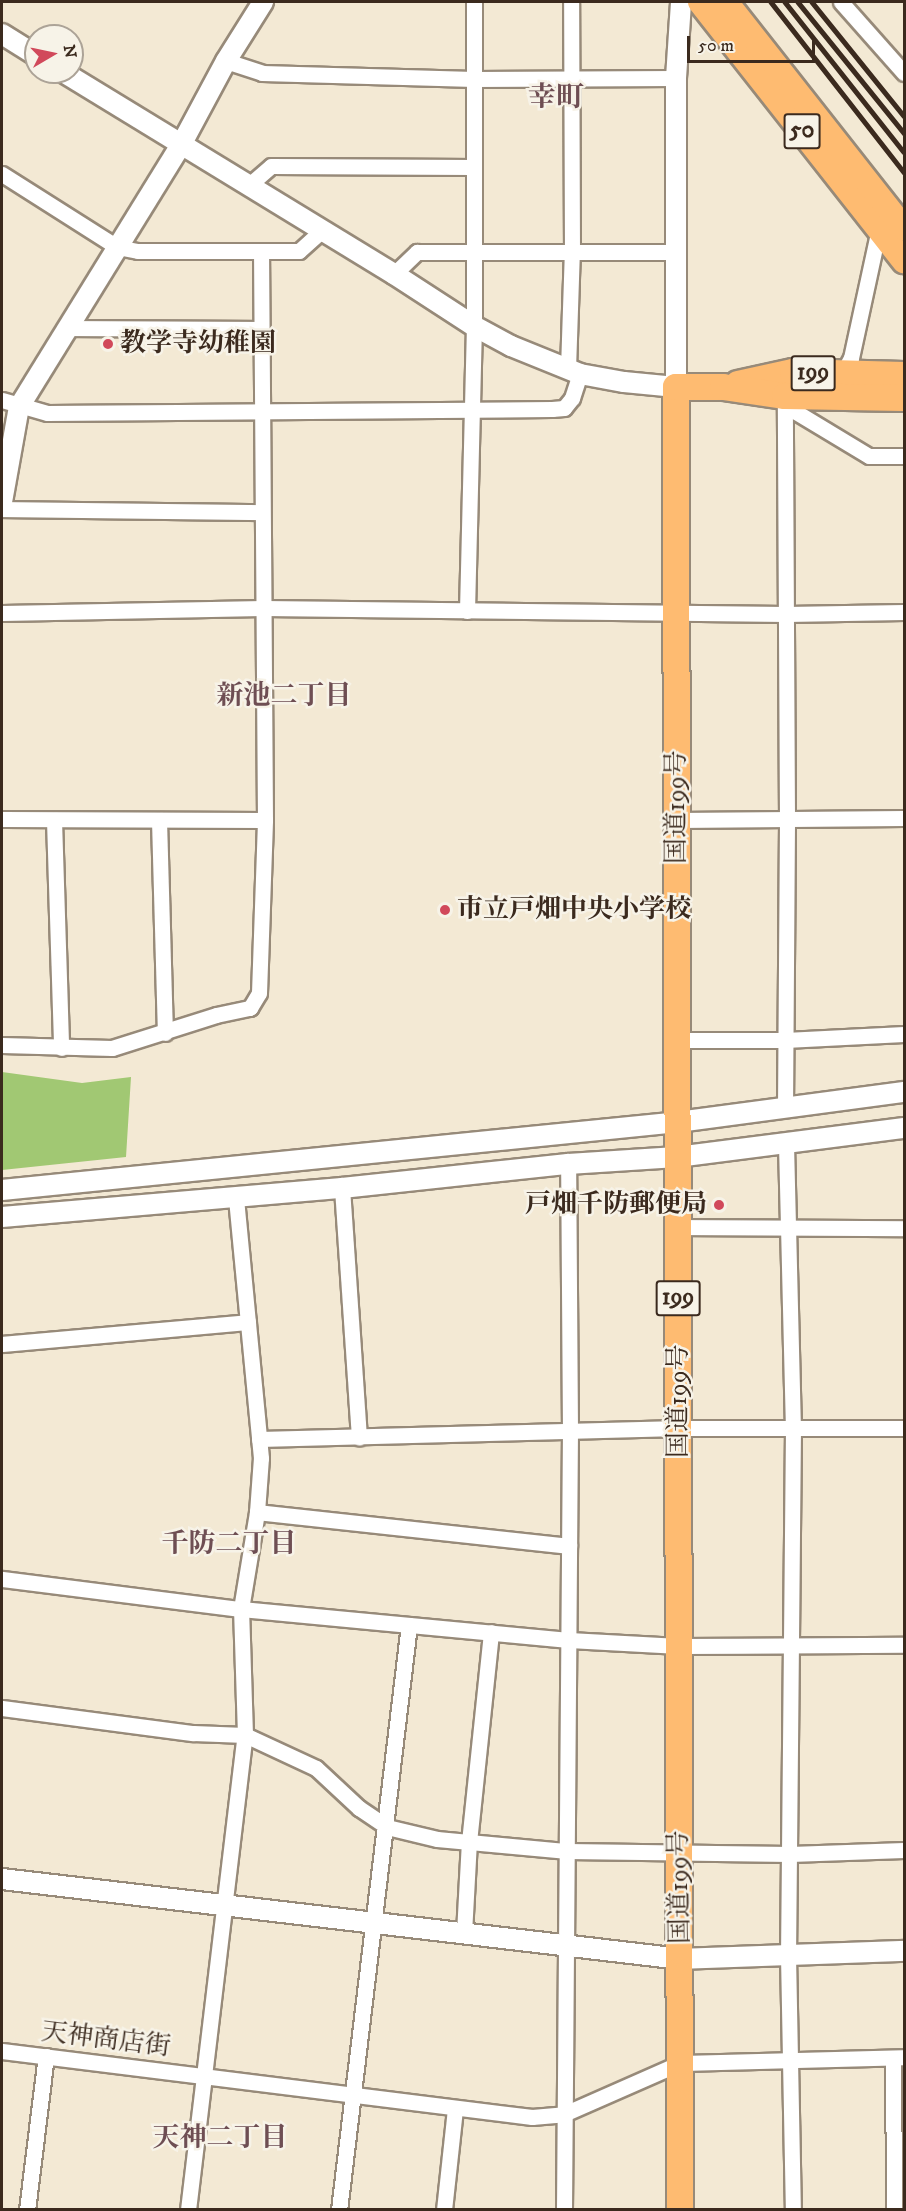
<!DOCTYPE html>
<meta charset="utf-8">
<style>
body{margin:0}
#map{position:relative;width:906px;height:2211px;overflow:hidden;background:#f3e9d4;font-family:"IM FELL DW Pica","Noto Serif JP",serif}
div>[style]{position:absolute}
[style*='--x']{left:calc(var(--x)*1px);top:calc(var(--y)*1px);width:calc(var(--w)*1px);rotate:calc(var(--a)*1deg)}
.green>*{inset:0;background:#a1c873}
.roads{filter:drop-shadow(2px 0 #978a79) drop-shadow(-2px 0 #978a79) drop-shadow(0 2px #978a79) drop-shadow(0 -2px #978a79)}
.minor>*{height:15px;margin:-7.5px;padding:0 7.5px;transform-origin:7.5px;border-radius:7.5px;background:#fff}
.tertiary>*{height:20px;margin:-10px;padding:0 10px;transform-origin:10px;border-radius:10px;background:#fff}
.primary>*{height:24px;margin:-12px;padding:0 12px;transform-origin:12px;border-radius:12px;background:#febb71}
.trunk>*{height:26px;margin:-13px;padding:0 13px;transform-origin:13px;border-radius:13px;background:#febb71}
.rail>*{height:4.5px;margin:-2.25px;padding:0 2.25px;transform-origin:2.25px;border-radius:2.25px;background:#3b2a1e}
.dots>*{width:16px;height:16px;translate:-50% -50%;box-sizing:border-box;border:3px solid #f7f3e8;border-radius:50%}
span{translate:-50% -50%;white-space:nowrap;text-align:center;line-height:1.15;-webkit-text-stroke:5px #f7f3e8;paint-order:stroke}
.shield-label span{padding:2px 4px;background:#f7f3e8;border:2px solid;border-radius:4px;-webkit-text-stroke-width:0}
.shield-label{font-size:24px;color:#3b2a1e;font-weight:700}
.poi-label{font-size:26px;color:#3b2a1e;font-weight:700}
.left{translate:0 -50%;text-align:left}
.right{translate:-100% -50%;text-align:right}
.street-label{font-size:26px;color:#3b2a1e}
.neighbourhood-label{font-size:27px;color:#6e4e53;font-weight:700}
.quarter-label{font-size:28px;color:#6e4e53;font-weight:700}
.frame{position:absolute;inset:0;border:3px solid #3b2a1e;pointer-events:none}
.north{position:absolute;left:24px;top:24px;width:60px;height:60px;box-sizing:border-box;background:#f7f3e8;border:2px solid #aca397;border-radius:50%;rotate:81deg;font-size:16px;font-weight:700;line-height:24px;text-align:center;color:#3b2a1e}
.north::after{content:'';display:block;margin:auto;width:21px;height:27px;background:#d1495b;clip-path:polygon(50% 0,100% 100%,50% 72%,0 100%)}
.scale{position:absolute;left:687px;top:36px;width:128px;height:27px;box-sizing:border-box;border:3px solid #3b2a1e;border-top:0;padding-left:8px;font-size:18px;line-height:21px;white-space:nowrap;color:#3b2a1e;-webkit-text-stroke:4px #f7f3e8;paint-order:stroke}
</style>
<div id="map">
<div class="green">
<i style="clip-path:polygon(2px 1072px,82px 1083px,131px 1077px,126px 1157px,2px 1170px)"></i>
</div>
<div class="roads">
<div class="minor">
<i style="--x:841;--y:2;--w:95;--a:48.4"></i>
<i style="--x:226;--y:61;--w:38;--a:18"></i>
<i style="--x:262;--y:73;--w:212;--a:1.6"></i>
<i style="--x:474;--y:79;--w:202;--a:-0.3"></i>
<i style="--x:2;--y:174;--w:136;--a:32.4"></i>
<i style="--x:117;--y:247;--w:21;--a:11"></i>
<i style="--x:138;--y:251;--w:161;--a:0"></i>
<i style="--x:299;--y:251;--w:30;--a:-42"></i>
<i style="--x:248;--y:186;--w:30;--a:-41"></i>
<i style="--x:271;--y:166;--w:202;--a:0.3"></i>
<i style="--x:394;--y:274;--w:32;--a:-44"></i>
<i style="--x:417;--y:252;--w:259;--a:0"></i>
<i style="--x:67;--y:328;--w:194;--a:0.3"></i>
<i style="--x:568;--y:369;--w:118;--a:-88.1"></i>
<i style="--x:572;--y:251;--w:249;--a:-90.2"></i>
<i style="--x:835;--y:373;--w:13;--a:-29"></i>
<i style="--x:846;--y:367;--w:10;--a:-61"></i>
<i style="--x:851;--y:358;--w:132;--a:-77.8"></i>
<i style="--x:2;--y:400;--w:47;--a:16.1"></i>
<i style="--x:47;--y:413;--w:505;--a:-0.45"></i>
<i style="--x:552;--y:409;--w:12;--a:-5"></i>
<i style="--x:564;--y:408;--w:13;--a:-51"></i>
<i style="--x:572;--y:398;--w:25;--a:-72"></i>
<i style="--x:786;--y:406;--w:97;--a:31.1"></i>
<i style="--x:869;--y:456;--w:35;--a:0"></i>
<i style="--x:2;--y:509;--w:260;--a:0.7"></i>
<i style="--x:467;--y:611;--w:285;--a:-88.6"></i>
<i style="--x:474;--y:326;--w:324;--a:-90"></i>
<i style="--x:2;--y:613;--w:261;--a:-1.1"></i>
<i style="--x:263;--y:608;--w:523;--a:0.66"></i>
<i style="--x:786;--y:614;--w:118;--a:-1"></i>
<i style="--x:2;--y:819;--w:263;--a:0.2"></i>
<i style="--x:54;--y:820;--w:228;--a:88.2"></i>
<i style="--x:159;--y:820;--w:213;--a:88.4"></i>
<i style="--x:677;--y:820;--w:227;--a:-0.5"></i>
<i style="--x:677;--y:1040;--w:108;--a:0"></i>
<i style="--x:785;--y:1040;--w:119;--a:-2.9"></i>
<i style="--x:2;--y:1045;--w:110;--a:1.6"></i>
<i style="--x:112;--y:1048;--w:109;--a:-17.6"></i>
<i style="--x:216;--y:1015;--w:35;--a:-12"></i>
<i style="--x:250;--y:1008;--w:17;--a:-59"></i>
<i style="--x:259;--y:993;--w:173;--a:-88"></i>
<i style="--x:265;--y:820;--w:567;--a:-90.4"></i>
<i style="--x:785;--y:1109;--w:291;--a:-89.6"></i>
<i style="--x:787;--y:818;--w:422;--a:-90.3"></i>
<i style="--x:786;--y:1144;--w:284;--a:88.6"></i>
<i style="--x:793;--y:1428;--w:527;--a:90.54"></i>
<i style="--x:788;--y:1955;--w:255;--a:88.9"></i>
<i style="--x:342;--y:1188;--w:250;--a:86.1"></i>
<i style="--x:678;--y:1227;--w:226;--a:0.3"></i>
<i style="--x:2;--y:1344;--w:247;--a:-5.1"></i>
<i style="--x:259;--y:1439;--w:420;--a:-1.5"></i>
<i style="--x:679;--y:1428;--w:225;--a:0"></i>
<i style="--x:257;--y:1512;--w:314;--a:6.2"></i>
<i style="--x:2;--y:1579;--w:241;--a:7.2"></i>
<i style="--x:241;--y:1609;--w:329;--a:5.4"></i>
<i style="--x:569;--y:1640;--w:110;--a:3.1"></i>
<i style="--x:679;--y:1646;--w:225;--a:-0.3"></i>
<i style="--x:2;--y:1708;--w:193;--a:7.5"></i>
<i style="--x:193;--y:1733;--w:52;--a:2.2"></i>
<i style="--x:245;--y:1735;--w:78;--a:24.9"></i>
<i style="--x:316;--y:1768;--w:59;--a:42.9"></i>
<i style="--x:359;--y:1808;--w:34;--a:34"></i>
<i style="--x:387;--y:1827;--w:51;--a:13.5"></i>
<i style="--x:437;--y:1839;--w:131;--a:5.3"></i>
<i style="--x:567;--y:1851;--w:223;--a:0.8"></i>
<i style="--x:790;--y:1854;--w:114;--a:-2"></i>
<i style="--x:464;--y:1933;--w:91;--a:-86.9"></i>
<i style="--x:469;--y:1842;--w:211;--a:-84"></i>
<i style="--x:2;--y:2051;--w:534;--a:7.1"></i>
<i style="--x:532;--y:2117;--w:32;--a:-5"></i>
<i style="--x:564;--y:2114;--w:127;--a:-23.7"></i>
<i style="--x:680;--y:2063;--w:224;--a:-1.5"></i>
<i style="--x:893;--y:2058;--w:152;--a:89.6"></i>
<i style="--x:27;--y:2210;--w:155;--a:-83"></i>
<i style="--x:188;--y:2210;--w:478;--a:-83.2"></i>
<i style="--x:245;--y:1735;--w:126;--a:-91.8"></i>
<i style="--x:241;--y:1609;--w:98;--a:-80.6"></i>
<i style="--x:257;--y:1512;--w:54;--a:-85.8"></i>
<i style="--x:261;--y:1458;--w:263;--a:-95.5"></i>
<i style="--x:339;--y:2210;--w:589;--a:-83.18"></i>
<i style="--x:444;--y:2210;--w:102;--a:-83.8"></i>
<i style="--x:564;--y:2210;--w:779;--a:-89.56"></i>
<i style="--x:570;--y:1431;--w:267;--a:-90.4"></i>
</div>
<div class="tertiary">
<i style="--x:2;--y:34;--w:40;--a:32"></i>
<i style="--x:63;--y:72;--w:388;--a:31.4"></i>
<i style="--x:394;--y:274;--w:95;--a:33"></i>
<i style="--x:474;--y:326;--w:42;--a:28.4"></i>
<i style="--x:511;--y:346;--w:74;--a:22.1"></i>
<i style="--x:580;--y:374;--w:45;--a:10.3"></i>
<i style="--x:624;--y:382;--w:52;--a:5.5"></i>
<i style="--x:676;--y:387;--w:309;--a:-90"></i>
<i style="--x:676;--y:78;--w:76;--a:-86.2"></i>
<i style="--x:2;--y:502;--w:97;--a:-79.9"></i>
<i style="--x:19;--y:407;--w:308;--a:-58.3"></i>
<i style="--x:181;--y:145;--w:95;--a:-61.8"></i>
<i style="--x:226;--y:61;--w:70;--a:-57.9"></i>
<i style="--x:2;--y:1190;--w:679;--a:-5.74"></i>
<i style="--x:678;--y:1122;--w:228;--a:-7.6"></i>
<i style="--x:2;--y:1217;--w:341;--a:-4.9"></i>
<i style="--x:342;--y:1188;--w:227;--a:-6.1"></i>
<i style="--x:568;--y:1164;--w:109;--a:-3.7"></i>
<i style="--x:677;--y:1157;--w:229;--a:-7.3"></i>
<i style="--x:2;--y:1879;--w:684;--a:6.72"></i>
<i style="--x:681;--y:1959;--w:223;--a:-2.1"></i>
</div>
<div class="primary">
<i style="--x:700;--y:2;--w:330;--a:51.8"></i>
<i style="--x:726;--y:2;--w:288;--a:51.8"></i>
</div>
<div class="trunk">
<i style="--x:738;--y:384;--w:56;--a:-12.3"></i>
<i style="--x:793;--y:372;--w:111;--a:1.5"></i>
<i style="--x:680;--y:2210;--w:1823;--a:-90.13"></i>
<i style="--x:676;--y:387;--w:47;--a:0"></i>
<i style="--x:723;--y:387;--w:63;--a:8.3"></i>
<i style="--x:785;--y:396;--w:119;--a:1"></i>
</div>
</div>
<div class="rail">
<i style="--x:771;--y:2;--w:216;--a:52"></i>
<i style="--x:785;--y:2;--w:191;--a:51.6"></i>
<i style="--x:798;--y:2;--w:169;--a:51"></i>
<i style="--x:812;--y:2;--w:146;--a:51.1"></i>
</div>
<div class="dots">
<i style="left:108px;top:344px;background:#d1495b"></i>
<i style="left:445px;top:910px;background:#d1495b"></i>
<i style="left:719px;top:1205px;background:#d1495b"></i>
</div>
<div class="shield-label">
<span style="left:802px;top:131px">50</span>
<span style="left:813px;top:373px">199</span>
<span style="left:678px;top:1298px">199</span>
</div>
<div class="poi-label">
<span class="left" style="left:120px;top:344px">教学寺幼稚園</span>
<span class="left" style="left:457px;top:910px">市立戸畑中央小学校</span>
<span class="right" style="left:707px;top:1205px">戸畑千防郵便局</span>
</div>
<div class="street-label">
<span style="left:677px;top:807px;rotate:-90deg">国道199号</span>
<span style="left:679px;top:1401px;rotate:-90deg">国道199号</span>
<span style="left:680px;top:1887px;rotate:-91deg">国道199号</span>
<span style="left:106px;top:2040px;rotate:7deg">天神商店街</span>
</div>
<div class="neighbourhood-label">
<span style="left:284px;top:697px">新池二丁目</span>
<span style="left:229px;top:1545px">千防二丁目</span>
<span style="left:220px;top:2139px">天神二丁目</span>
</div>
<div class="quarter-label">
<span style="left:556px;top:98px">幸町</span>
</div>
<div class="frame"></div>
<div class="north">N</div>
<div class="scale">50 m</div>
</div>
